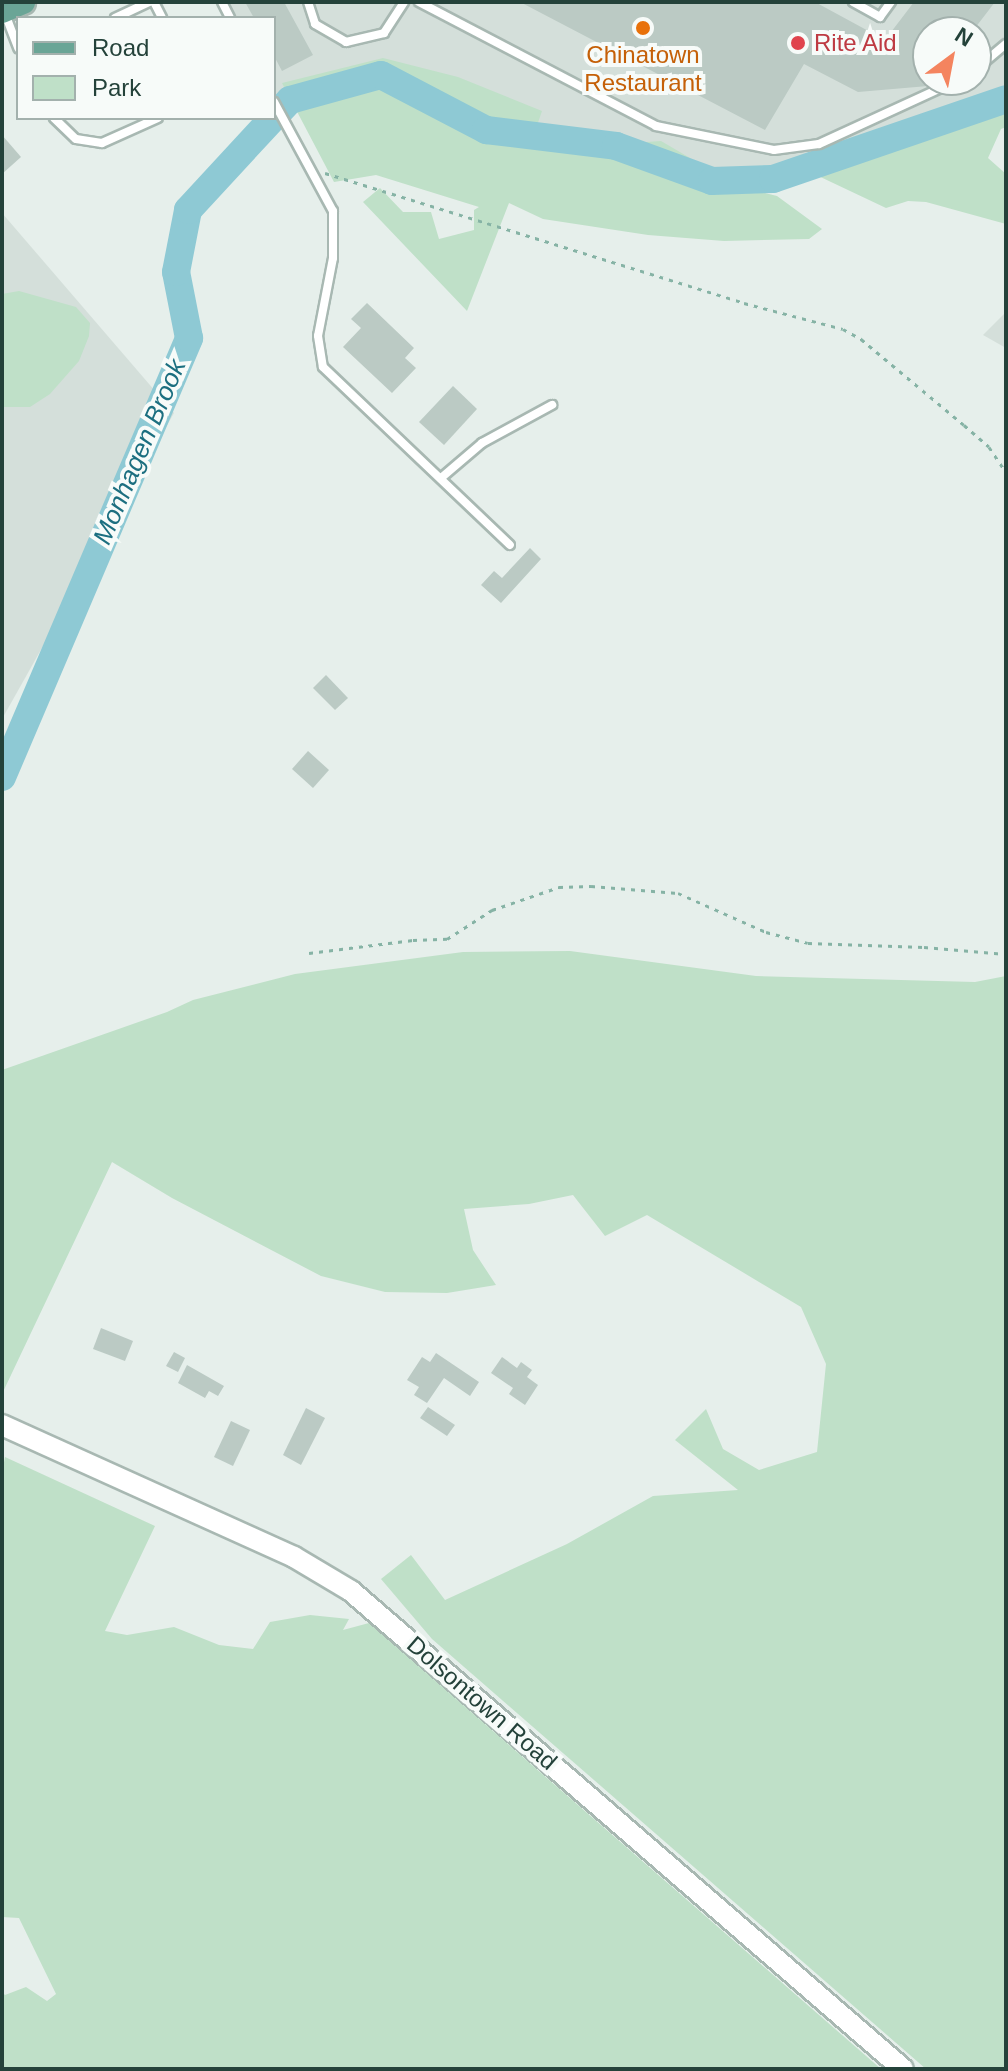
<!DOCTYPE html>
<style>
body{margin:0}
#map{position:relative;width:1008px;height:2071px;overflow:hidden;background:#e6efeb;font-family:Helvetica,sans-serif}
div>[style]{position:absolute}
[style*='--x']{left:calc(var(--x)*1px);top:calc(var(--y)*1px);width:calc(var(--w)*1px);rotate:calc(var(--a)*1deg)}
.built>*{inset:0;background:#d4dfda}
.green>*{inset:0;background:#bfe0c8}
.river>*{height:28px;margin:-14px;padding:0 14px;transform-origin:14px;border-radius:14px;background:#8ec9d4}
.building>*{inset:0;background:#bbcac4}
.path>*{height:3px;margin-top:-1.5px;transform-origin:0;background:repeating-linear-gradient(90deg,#86b3a5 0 4px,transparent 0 10px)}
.roads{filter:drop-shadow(2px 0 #a8b8b2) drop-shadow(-2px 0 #a8b8b2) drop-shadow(0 2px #a8b8b2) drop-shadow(0 -2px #a8b8b2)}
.service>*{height:8px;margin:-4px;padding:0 4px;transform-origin:4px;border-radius:4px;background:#fff}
.tertiary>*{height:20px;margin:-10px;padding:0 10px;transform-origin:10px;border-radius:10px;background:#fff}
.primary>*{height:24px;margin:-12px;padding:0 12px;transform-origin:12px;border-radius:12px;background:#6aa596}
.dots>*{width:22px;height:22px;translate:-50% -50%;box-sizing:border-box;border:4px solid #f7fbf9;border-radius:50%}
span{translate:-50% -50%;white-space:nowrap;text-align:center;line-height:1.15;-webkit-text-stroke:8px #f7fbf9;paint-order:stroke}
.health-label{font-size:24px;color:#be3a42}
.left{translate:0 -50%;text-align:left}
.food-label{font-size:24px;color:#c56008}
.street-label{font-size:24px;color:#24423a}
.water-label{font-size:26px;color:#1c6f80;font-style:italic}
.frame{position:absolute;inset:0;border:4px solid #24423a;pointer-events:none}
.legend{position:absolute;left:16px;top:16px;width:260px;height:104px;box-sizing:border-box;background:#f7fbf9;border:2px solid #a3b1ad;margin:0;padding:10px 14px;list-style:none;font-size:24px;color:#24423a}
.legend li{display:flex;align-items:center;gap:16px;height:40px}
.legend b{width:40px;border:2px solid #a3b1ad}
.north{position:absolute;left:912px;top:16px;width:80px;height:80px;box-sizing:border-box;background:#f7fbf9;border:2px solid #a3b1ad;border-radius:50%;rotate:32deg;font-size:22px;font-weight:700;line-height:32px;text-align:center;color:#24423a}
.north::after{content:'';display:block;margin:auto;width:28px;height:36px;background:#f4845f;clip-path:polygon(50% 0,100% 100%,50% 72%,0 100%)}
</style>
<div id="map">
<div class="built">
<i style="clip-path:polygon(evenodd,229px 2px,1006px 2px,1006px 98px,766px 180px,706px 180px,609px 146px,480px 130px,374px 74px,280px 101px,274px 90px,274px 18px,237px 18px,229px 2px,928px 32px,976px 32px,976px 80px,928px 80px,928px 32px)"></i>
<i style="clip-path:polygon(2px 213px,174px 413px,2px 719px)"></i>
<i style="clip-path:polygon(1006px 312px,1006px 348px,983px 335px)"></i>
</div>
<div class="green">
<i style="clip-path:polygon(383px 58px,458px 77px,542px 111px,532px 140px,562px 148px,661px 141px,738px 186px,777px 196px,822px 229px,809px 239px,724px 241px,648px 235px,543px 219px,509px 203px,467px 311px,363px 202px,380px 188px,403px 212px,431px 212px,439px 239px,474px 230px,474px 210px,479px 207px,376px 175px,334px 182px,282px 83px)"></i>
<i style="clip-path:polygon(1006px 88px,1006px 127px,1001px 129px,988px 158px,1006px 174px,1006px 224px,926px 202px,908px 201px,886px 208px,812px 173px,839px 141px,878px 142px,941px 121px)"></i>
<i style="clip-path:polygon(19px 291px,76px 307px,90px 323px,89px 336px,79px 361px,50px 394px,30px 407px,2px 407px,2px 294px)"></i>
<i style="clip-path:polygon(570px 951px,756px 976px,975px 982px,1006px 976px,1006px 2069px,926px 2069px,432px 1639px,381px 1579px,411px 1555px,445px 1600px,567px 1544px,653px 1496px,738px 1490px,675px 1440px,706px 1409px,723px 1449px,759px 1470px,817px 1452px,826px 1364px,801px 1307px,647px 1215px,605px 1236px,573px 1195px,529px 1204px,464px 1209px,473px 1250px,496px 1285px,447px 1293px,385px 1292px,321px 1276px,172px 1198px,112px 1162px,2px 1394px,2px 1070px,167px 1012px,193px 1000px,295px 974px,463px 952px)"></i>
<i style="clip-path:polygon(5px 1457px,155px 1526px,105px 1631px,127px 1635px,174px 1627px,219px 1645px,253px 1649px,270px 1622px,310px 1615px,349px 1619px,343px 1630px,369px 1623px,881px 2069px,2px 2069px,2px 1992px,5px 1995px,26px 1987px,47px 2001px,56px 1994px,19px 1918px,2px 1917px,2px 1473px)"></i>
</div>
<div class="river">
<i style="--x:274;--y:117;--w:23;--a:-47"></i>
<i style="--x:290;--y:100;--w:94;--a:-15.4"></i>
<i style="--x:381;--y:75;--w:119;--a:27.6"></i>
<i style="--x:486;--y:130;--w:131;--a:7"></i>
<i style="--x:616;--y:146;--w:102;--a:20"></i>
<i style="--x:712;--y:181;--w:61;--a:-1.9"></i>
<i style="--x:773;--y:179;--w:246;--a:-18.9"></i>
<i style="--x:2;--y:777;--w:477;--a:-66.9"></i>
<i style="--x:189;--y:338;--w:67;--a:-101.1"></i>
<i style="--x:176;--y:272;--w:63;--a:-79"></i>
<i style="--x:188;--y:210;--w:125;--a:-47.3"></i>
</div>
<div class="building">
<i style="clip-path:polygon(245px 2px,284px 2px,313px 55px,282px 71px,274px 56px,274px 18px,254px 18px)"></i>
<i style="clip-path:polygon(520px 2px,815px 2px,885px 40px,914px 2px,995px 2px,972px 32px,928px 32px,928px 86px,858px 92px,804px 64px,765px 130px)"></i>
<i style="clip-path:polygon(2px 135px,21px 157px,2px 174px)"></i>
<i style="clip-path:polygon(367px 303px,414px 348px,405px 358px,416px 368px,392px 393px,343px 347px,361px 328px,351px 319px)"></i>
<i style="clip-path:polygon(453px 386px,477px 409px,444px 445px,419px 422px)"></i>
<i style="clip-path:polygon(530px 548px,541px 559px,501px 603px,481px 585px,494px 571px,502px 578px)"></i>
<i style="clip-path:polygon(326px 675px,348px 698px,335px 710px,313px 688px)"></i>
<i style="clip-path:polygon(308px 751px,329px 770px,313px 788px,292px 769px)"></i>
<i style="clip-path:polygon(101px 1328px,133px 1341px,125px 1361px,93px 1349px)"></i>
<i style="clip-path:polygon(174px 1352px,185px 1358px,178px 1372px,166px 1366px)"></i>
<i style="clip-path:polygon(436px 1353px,479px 1382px,470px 1396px,444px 1378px,427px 1403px,414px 1395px,419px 1387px,407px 1380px,422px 1357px,430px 1362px)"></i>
<i style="clip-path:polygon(502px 1357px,517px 1368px,521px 1362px,532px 1370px,527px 1377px,538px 1385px,525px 1405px,509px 1394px,513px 1388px,491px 1373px)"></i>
<i style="clip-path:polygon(187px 1365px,224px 1386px,218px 1396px,209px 1391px,205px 1398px,178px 1383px)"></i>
<i style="clip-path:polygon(428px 1407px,455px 1425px,447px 1436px,420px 1418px)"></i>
<i style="clip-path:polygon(306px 1408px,325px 1418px,301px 1465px,283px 1455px)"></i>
<i style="clip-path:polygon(231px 1421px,250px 1430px,233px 1466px,214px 1457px)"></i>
</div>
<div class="path">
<i style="--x:325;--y:173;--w:439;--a:17.2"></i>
<i style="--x:744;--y:303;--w:102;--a:14.7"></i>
<i style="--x:843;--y:329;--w:21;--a:29"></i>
<i style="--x:861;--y:339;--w:134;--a:39.9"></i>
<i style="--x:964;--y:425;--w:33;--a:41"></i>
<i style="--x:989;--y:447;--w:30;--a:56"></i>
<i style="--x:309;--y:953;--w:105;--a:-7.1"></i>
<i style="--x:413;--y:940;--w:34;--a:-2"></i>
<i style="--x:447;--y:939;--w:54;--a:-32.8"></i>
<i style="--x:492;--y:910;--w:71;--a:-18.9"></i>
<i style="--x:559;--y:887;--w:32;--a:-2"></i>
<i style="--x:591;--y:886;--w:87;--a:4.6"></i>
<i style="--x:678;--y:893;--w:96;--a:23.9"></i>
<i style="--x:766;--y:932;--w:43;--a:14.7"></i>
<i style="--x:808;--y:943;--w:116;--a:2"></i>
<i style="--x:924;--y:947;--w:82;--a:4.9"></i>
</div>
<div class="roads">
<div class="service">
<i style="--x:154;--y:2;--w:18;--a:63"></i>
<i style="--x:222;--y:2;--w:18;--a:63"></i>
<i style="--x:308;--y:2;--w:23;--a:72"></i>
<i style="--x:315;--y:24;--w:36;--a:30"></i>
<i style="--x:346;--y:42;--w:39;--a:-13"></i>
<i style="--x:384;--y:33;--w:37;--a:-57"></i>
<i style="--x:419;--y:2;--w:267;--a:27.6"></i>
<i style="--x:656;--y:126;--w:120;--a:11.5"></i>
<i style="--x:774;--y:150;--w:45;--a:-7.6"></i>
<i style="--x:819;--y:144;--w:153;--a:-24.7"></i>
<i style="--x:853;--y:2;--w:31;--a:29"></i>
<i style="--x:880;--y:17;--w:19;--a:-54"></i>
<i style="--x:4;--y:11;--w:40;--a:69"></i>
<i style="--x:115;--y:18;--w:38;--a:-25"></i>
<i style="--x:976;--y:69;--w:39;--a:-40"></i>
<i style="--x:274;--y:102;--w:124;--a:61.6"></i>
<i style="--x:333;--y:211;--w:47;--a:90"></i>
<i style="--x:333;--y:258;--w:79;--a:100.9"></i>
<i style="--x:318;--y:336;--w:31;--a:81"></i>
<i style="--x:323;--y:367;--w:258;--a:43.6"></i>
<i style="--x:54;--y:118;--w:30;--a:44"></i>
<i style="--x:76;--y:139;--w:26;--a:9"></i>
<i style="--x:102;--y:143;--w:61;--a:-24.1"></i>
<i style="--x:441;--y:478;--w:54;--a:-40.5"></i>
<i style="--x:482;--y:443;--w:80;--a:-28.5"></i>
</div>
<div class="tertiary">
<i style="--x:2;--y:1425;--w:320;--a:24.3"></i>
<i style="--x:294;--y:1557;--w:66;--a:30.8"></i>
<i style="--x:351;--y:1591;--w:730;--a:40.89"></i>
</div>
<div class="primary">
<i style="--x:2;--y:11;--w:23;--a:-23"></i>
</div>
</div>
<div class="dots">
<i style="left:643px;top:28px;background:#e8710a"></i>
<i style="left:798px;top:43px;background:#e0444e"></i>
</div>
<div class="health-label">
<span class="left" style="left:814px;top:43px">Rite Aid</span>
</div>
<div class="food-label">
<span style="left:643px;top:69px">Chinatown<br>Restaurant</span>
</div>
<div class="street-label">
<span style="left:482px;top:1703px;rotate:41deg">Dolsontown Road</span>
</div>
<div class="water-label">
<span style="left:140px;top:452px;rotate:-67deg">Monhagen Brook</span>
</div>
<div class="frame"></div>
<ul class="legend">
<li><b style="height:10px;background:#6aa596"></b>Road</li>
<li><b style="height:22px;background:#bfe0c8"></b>Park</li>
</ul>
<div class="north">N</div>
</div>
